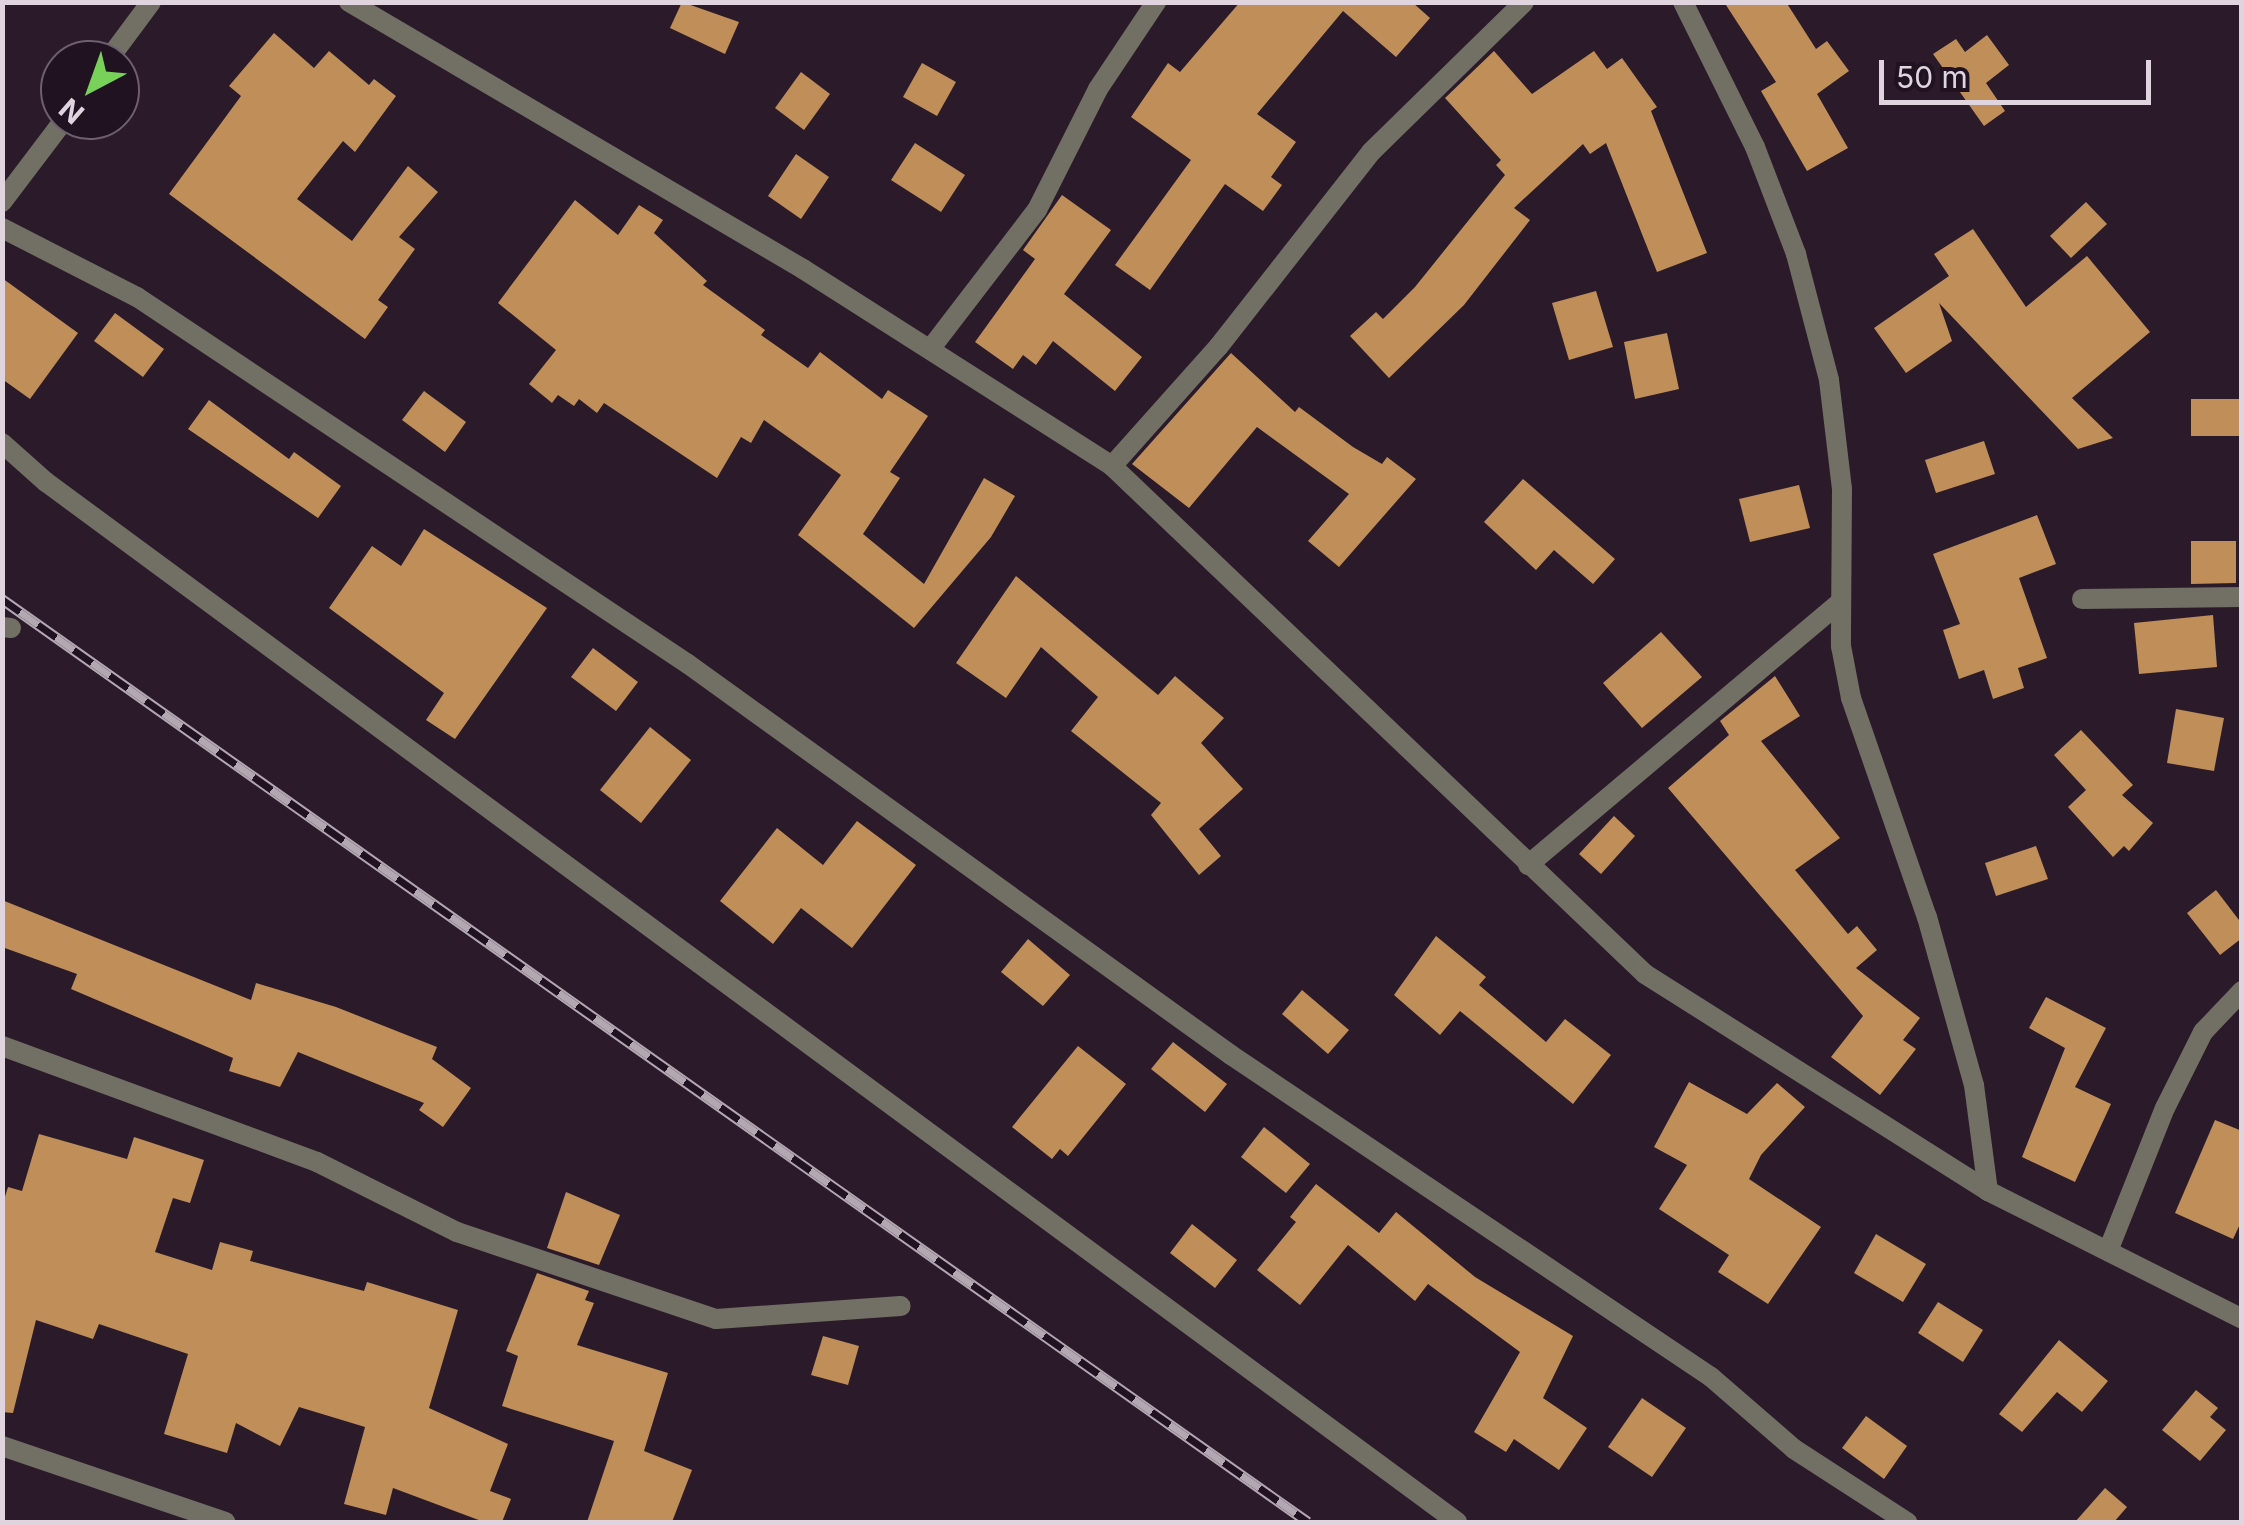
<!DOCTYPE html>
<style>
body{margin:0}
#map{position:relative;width:2244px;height:1525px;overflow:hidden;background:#2b1b2a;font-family:Inter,sans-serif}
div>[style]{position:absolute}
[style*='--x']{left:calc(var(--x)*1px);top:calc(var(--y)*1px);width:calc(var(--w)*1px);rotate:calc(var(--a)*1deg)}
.building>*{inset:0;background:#bf8e59}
.street>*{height:20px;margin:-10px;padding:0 10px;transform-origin:10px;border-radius:10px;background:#726f64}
.rail>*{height:11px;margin-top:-5.5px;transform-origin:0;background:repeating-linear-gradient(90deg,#211221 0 22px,#b3a7b2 0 44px);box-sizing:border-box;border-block:2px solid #b3a7b2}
span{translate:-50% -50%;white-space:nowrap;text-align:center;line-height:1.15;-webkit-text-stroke:10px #211221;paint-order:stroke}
.frame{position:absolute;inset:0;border:5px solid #e0d5df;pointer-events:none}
.north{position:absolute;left:40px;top:40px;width:100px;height:100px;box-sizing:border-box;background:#211221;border:2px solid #6d606d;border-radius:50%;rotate:221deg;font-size:28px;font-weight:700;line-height:40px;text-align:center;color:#e0d5df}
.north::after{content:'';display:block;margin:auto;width:35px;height:45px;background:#78d158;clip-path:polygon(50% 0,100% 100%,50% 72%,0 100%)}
.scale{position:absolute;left:1879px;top:60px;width:272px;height:45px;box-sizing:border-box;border:5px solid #e0d5df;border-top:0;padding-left:12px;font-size:30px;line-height:35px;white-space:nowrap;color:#e0d5df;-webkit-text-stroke:8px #211221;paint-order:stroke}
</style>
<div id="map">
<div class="building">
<i style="clip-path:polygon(682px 2px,739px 22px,725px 54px,670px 28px)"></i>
<i style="clip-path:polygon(1240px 2px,1412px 2px,1430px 18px,1396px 57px,1343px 11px,1257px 114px,1296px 142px,1271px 177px,1282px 185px,1263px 211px,1225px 184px,1150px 290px,1115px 265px,1191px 160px,1131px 117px,1168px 63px,1180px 72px)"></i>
<i style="clip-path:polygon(1724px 2px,1786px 2px,1816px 49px,1827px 41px,1849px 71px,1817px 94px,1848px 148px,1807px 171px,1761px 91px,1776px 82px)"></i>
<i style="clip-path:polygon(274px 33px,314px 68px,329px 51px,369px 85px,374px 79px,396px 96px,355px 152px,343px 141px,297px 199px,352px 241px,408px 166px,438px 192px,399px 237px,415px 249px,378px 300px,388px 307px,365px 339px,169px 194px,241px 96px,229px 86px)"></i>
<i style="clip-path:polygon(1987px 35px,2009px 65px,1986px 83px,2005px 111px,1984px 126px,1933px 54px,1956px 39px,1965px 52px)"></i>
<i style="clip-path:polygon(1494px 51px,1532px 94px,1594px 51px,1607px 69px,1622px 58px,1657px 107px,1651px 111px,1707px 253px,1657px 272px,1606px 143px,1590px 154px,1583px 144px,1514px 208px,1530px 220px,1464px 305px,1389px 378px,1350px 336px,1376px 312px,1383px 319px,1415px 287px,1505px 175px,1496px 165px,1501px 160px,1445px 98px)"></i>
<i style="clip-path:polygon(922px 63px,956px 82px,937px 116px,903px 97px)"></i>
<i style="clip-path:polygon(801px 72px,830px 94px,804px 130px,775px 108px)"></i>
<i style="clip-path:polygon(915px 143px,965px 175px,941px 212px,891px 180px)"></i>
<i style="clip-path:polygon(796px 154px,829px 177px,801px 219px,768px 196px)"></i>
<i style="clip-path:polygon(1062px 195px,1111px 230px,1064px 294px,1142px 357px,1115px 391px,1053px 341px,1036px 365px,1023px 355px,1013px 369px,975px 342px,1035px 259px,1023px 250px)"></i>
<i style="clip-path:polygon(575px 200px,618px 235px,639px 205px,663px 220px,654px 233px,707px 281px,703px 285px,765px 330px,761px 335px,808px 368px,820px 352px,882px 399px,888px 390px,928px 416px,890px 472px,900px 478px,863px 534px,924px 584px,984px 478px,1015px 496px,991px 537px,914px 628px,798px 535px,841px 475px,764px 420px,751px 443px,741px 437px,717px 478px,604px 403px,597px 413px,579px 399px,574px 406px,558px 395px,552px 403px,529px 384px,556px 350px,498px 303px)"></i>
<i style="clip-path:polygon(2086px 202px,2107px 224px,2071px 258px,2050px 236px)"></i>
<i style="clip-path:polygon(1973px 229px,2026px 307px,2087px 256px,2150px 332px,2072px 398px,2113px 438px,2078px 449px,1939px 303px,1952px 341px,1906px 373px,1874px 328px,1949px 276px,1934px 254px)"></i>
<i style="clip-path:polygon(2px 278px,78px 333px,30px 399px,2px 379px)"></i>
<i style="clip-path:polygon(1596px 291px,1613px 347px,1569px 360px,1552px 303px)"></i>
<i style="clip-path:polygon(115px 313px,164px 349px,143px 377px,94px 341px)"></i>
<i style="clip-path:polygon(1667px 333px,1679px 389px,1635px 399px,1624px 342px)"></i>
<i style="clip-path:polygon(1231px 353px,1295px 412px,1299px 407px,1353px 447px,1382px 464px,1387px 457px,1416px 479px,1339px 567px,1308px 541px,1349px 494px,1257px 427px,1189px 508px,1132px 464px)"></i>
<i style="clip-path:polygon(424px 391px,466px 422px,445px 452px,402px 420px)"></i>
<i style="clip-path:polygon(2191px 399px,2242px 399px,2242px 436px,2191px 436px)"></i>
<i style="clip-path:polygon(209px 400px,289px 459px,294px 452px,341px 486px,318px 518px,188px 429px)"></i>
<i style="clip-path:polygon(1984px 441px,1995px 474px,1936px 493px,1925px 460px)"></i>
<i style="clip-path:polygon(1523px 479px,1615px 559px,1593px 584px,1554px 550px,1536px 570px,1484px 522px)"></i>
<i style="clip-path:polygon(1799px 485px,1810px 528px,1750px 542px,1739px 499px)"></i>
<i style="clip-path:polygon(2037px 515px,2056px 564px,2019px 578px,2047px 658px,2018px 668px,2024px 688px,1993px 699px,1984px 670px,1959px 679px,1943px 630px,1960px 624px,1933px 554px)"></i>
<i style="clip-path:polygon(424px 529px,547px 608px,455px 739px,426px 720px,444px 693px,329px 608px,372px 546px,401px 566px)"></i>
<i style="clip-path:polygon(2191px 541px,2236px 541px,2236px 583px,2191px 584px)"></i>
<i style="clip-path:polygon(1016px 576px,1158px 695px,1175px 676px,1224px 718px,1201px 743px,1243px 789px,1199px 829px,1221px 856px,1199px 875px,1151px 815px,1161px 803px,1071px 731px,1098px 697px,1041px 647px,1006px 698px,956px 663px)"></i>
<i style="clip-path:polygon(2213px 615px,2217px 667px,2139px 674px,2134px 623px)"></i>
<i style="clip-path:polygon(1661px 632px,1702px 677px,1642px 728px,1603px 683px)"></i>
<i style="clip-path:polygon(593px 648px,638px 682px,616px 711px,571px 677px)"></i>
<i style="clip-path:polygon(1775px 676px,1800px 716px,1761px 741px,1840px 838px,1795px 870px,1848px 934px,1857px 926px,1877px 950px,1856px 968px,1920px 1018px,1903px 1040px,1916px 1049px,1880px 1095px,1831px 1057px,1863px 1016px,1668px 788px,1729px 735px,1720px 721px)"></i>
<i style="clip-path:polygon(2176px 709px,2224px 718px,2214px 771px,2167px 763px)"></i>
<i style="clip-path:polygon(650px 727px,691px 760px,641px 823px,600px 790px)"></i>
<i style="clip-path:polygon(2081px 730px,2133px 785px,2122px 795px,2153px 823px,2129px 851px,2124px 846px,2113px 857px,2068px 807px,2086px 790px,2054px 755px)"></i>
<i style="clip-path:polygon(1614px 816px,1635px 836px,1601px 874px,1579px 854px)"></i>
<i style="clip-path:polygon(857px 821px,916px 865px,852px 948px,801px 908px,773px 944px,720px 901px,777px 828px,823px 865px)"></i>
<i style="clip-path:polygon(2036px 846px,2048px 879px,1996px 896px,1985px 863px)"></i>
<i style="clip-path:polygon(2216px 890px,2242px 924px,2242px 938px,2220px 955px,2187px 913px)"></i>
<i style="clip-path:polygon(2px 900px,251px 1000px,256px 983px,336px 1007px,437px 1047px,432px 1059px,471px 1088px,443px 1127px,419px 1110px,424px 1103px,298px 1052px,280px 1087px,229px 1071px,233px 1058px,71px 989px,77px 974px,2px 947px)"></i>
<i style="clip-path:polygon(1436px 936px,1486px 977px,1479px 985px,1546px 1042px,1565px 1019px,1611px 1055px,1573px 1104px,1460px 1011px,1440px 1035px,1394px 995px)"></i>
<i style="clip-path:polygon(1028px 939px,1070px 975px,1043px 1006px,1001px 972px)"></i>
<i style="clip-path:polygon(1302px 990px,1349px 1030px,1328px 1054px,1282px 1014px)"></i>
<i style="clip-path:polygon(2046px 997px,2106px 1028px,2075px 1087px,2111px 1104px,2075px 1182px,2022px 1157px,2065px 1048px,2029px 1028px)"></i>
<i style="clip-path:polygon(1173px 1042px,1227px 1084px,1205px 1112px,1151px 1069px)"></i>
<i style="clip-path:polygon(1078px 1046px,1126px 1084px,1068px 1156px,1060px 1149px,1052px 1159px,1012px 1127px)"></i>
<i style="clip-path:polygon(1689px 1082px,1747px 1114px,1777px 1083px,1805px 1107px,1761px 1155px,1749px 1179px,1821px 1227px,1768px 1304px,1718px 1272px,1729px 1255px,1659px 1209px,1687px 1165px,1654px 1147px)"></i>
<i style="clip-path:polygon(2215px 1120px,2242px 1131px,2242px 1220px,2233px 1239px,2175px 1213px)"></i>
<i style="clip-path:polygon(1264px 1127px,1310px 1164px,1286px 1193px,1241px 1157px)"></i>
<i style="clip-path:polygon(39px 1134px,127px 1159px,134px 1137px,204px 1160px,190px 1203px,173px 1198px,155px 1252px,212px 1270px,220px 1242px,253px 1251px,250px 1261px,364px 1291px,367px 1282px,458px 1310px,429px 1408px,508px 1444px,490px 1491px,511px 1499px,502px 1522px,484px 1522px,393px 1488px,386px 1515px,344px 1504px,365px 1427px,299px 1407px,280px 1446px,236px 1423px,227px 1453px,164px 1434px,188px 1354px,99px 1324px,93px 1339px,36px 1320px,13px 1413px,2px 1412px,2px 1206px,8px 1187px,22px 1191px)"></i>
<i style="clip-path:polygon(1316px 1184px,1379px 1233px,1396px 1212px,1475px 1277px,1573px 1336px,1543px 1398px,1587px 1428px,1559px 1470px,1514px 1439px,1506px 1452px,1474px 1432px,1520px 1352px,1428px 1284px,1415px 1301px,1348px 1245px,1300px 1305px,1257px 1270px,1296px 1222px,1290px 1217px)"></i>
<i style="clip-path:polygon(566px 1192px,620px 1215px,599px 1265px,547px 1248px)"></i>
<i style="clip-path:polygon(1192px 1224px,1237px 1260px,1215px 1288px,1170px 1253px)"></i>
<i style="clip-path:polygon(1876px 1234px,1926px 1264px,1903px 1302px,1854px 1273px)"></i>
<i style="clip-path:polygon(537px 1273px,589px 1291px,585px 1300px,594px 1303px,577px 1345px,668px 1373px,644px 1451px,692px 1470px,672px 1522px,587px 1522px,614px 1441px,502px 1406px,518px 1356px,506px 1351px)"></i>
<i style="clip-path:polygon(1938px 1302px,1983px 1330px,1963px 1362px,1918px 1333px)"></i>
<i style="clip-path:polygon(823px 1336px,859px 1346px,848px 1385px,811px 1375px)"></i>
<i style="clip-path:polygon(2059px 1340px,2108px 1381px,2082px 1412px,2057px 1392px,2022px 1432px,1999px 1414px)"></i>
<i style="clip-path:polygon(2196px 1390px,2218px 1408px,2210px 1417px,2226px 1430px,2200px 1461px,2162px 1430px)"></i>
<i style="clip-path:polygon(1642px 1398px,1686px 1428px,1652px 1477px,1608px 1447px)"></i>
<i style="clip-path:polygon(1866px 1416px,1907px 1446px,1884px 1479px,1842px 1448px)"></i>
<i style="clip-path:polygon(2105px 1488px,2127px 1507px,2114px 1522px,2075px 1522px)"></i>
</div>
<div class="street">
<i style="--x:349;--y:2;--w:527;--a:30.46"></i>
<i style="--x:803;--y:269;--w:366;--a:32.5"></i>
<i style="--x:1112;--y:466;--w:736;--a:43.62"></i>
<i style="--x:1645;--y:974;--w:406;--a:32.3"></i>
<i style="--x:1988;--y:1191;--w:284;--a:26.7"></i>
<i style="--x:1683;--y:2;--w:162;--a:63.6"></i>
<i style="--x:1755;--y:147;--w:115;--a:69"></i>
<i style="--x:1796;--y:254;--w:130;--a:75.3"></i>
<i style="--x:1829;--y:380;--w:110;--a:83.2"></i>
<i style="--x:1842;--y:489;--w:157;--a:90.4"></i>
<i style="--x:1841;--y:646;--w:53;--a:79.1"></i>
<i style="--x:1851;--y:698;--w:232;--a:70.9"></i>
<i style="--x:1927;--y:917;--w:174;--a:74.4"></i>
<i style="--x:1974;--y:1085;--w:107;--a:82.5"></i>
<i style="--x:108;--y:60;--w:72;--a:-53.4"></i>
<i style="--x:2;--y:202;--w:103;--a:-52.9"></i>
<i style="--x:2;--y:228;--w:152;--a:27.1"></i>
<i style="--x:137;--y:297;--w:662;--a:33.67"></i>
<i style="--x:688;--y:664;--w:669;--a:35.76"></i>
<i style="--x:1231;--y:1055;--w:578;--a:33.86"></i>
<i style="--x:1711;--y:1377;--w:110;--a:40.9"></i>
<i style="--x:1794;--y:1449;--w:135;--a:32.9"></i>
<i style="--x:931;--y:348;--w:174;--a:-52.5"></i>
<i style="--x:1037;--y:210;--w:136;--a:-63.2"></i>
<i style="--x:1098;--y:89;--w:105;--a:-56.3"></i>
<i style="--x:2;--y:443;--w:59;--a:41.6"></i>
<i style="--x:46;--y:482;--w:1753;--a:36.39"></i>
<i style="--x:1112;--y:466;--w:161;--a:-48.3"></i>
<i style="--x:1219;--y:346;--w:246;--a:-51.9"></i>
<i style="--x:1371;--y:152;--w:214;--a:-44.4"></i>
<i style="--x:2082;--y:599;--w:160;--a:-0.7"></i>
<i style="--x:2;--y:627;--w:9;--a:6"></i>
<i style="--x:1528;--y:865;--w:409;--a:-40.1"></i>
<i style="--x:2;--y:1046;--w:336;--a:20.2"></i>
<i style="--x:317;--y:1162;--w:157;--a:26.6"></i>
<i style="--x:457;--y:1232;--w:273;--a:18.6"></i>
<i style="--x:716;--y:1319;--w:185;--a:-4"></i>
<i style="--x:2108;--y:1251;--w:154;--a:-68.3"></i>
<i style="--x:2165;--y:1108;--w:85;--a:-63.4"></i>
<i style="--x:2203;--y:1032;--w:57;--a:-46.4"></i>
<i style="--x:2;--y:1446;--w:236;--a:18.8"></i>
</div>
<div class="rail">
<i style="--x:2;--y:599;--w:1599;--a:35.25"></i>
</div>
<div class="frame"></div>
<div class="north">N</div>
<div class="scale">50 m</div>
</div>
